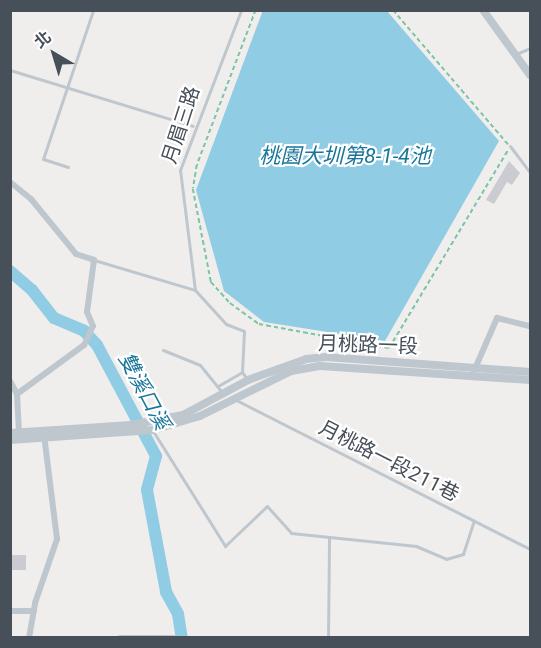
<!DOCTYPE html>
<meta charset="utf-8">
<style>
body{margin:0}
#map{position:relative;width:541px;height:648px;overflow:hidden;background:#f0eeed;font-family:Roboto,"Noto Sans TC",sans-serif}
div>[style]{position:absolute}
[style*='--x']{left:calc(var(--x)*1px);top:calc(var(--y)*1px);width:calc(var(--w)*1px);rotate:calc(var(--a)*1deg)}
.water>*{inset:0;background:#90cce3}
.river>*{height:12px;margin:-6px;padding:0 6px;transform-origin:6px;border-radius:6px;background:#90cce3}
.building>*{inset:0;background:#caccd2}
.path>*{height:1.5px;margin-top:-0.75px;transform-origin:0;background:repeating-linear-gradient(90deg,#7bc5a5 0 4.5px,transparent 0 7.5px)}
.service>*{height:3px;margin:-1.5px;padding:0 1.5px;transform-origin:1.5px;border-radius:1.5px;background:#bfc7ce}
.minor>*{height:6px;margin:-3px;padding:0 3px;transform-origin:3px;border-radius:3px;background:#bfc7ce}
.tertiary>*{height:8px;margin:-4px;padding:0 4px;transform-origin:4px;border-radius:4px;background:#bfc7ce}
span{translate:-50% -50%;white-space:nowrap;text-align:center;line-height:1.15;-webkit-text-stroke:4.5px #fff;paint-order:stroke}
.street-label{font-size:20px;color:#474f59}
.water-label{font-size:21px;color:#19769a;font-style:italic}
.frame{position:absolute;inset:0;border:12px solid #474f59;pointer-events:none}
.north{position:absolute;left:24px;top:24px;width:60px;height:60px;-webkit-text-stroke:4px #fff;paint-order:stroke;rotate:322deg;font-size:16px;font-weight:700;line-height:24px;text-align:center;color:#474f59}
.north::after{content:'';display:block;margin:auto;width:21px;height:27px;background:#474f59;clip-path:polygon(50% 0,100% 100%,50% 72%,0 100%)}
</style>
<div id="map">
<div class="water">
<i style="clip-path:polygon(263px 10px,387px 11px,499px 141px,385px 341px,264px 322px,224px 291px,196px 190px)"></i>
</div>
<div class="river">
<i style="--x:10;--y:271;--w:29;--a:41"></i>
<i style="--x:32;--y:290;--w:36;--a:52"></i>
<i style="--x:54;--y:318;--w:33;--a:23"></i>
<i style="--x:84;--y:331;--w:19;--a:47"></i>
<i style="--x:97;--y:345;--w:126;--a:62"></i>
<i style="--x:156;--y:456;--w:35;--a:105"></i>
<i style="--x:147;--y:490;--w:104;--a:79.4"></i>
<i style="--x:166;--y:592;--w:25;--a:61"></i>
<i style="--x:178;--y:614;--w:24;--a:81"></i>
</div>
<div class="building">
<i style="clip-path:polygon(509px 161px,520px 173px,512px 185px,507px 182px,494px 204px,486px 200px)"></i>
<i style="clip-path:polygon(10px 555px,26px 555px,26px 570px,10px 570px)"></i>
</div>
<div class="path">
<i style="--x:256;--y:10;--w:166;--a:110.8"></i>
<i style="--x:197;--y:165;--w:24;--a:99"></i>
<i style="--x:193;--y:189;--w:95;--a:79"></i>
<i style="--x:211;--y:282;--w:28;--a:48"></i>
<i style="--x:230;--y:303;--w:36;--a:36"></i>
<i style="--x:259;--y:324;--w:132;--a:10.5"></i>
<i style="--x:389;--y:348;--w:231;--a:-59"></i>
<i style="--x:393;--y:10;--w:177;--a:49.4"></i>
</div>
<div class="service">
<i style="--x:516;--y:54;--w:15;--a:-23"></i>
<i style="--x:10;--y:70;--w:191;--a:17"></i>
<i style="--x:510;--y:146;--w:34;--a:53"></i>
<i style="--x:68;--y:167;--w:26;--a:-162"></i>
<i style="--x:43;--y:159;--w:157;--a:-71.4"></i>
<i style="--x:94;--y:260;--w:105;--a:16.5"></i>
<i style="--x:195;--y:290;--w:121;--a:-97.1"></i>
<i style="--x:180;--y:170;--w:171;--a:-69.1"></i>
<i style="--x:195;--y:290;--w:46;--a:47.6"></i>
<i style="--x:226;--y:324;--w:19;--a:21"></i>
<i style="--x:244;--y:331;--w:41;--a:92.8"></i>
<i style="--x:242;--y:372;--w:9;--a:54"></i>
<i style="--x:163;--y:350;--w:40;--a:22"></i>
<i style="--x:200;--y:365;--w:35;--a:51"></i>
<i style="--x:218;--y:386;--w:28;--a:-30"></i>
<i style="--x:238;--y:401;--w:327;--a:26.9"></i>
<i style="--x:153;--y:431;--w:136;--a:57.9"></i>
<i style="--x:225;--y:546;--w:58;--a:-43.6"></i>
<i style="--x:267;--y:506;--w:36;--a:48"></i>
<i style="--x:291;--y:533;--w:126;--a:5.9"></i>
<i style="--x:416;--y:546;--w:33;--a:23"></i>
<i style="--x:446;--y:559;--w:18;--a:-16"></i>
<i style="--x:463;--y:554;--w:35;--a:-72"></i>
<i style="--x:328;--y:638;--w:101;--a:-89.4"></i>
</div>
<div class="minor">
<i style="--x:10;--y:182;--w:27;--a:39"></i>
<i style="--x:31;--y:199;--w:71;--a:50.7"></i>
<i style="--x:76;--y:254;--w:19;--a:18"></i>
<i style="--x:94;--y:260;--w:52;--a:97.7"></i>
<i style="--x:87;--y:312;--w:15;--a:67"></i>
<i style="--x:93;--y:326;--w:21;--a:115"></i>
<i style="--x:84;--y:345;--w:83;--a:143.8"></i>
<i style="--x:474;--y:371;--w:58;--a:-66.5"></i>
<i style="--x:497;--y:318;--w:34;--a:14"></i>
<i style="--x:10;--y:381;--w:15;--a:62"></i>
<i style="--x:17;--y:394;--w:38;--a:87"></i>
<i style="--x:10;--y:611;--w:24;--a:0"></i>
<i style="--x:29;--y:638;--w:36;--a:-80"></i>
<i style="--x:35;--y:603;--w:68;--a:-71"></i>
<i style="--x:57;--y:539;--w:105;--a:-97.1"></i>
<i style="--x:120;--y:638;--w:54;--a:0"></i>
</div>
<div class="tertiary">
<i style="--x:483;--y:10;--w:80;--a:54.1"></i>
<i style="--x:10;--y:433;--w:121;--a:-3.8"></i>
<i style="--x:131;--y:425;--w:53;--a:-10.9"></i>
<i style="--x:183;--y:415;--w:74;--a:-28.3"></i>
<i style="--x:248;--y:380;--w:62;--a:-19.9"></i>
<i style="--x:306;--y:359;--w:20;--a:-6"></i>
<i style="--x:326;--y:357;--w:205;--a:4.2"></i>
<i style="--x:10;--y:440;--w:143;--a:-4"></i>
<i style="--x:153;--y:430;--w:49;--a:-16.6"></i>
<i style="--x:200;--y:416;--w:102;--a:-26.3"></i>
<i style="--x:291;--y:371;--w:29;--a:-10"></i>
<i style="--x:320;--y:366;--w:210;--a:3.8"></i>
</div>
<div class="street-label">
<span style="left:181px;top:125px;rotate:-72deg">月眉三路</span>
<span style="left:368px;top:345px;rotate:2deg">月桃路一段</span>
<span style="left:389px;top:461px;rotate:27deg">月桃路一段211巷</span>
</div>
<div class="water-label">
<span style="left:345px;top:156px">桃園大圳第8-1-4池</span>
<span style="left:144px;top:391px;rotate:62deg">雙溪口溪</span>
</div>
<div class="frame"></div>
<div class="north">北</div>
</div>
